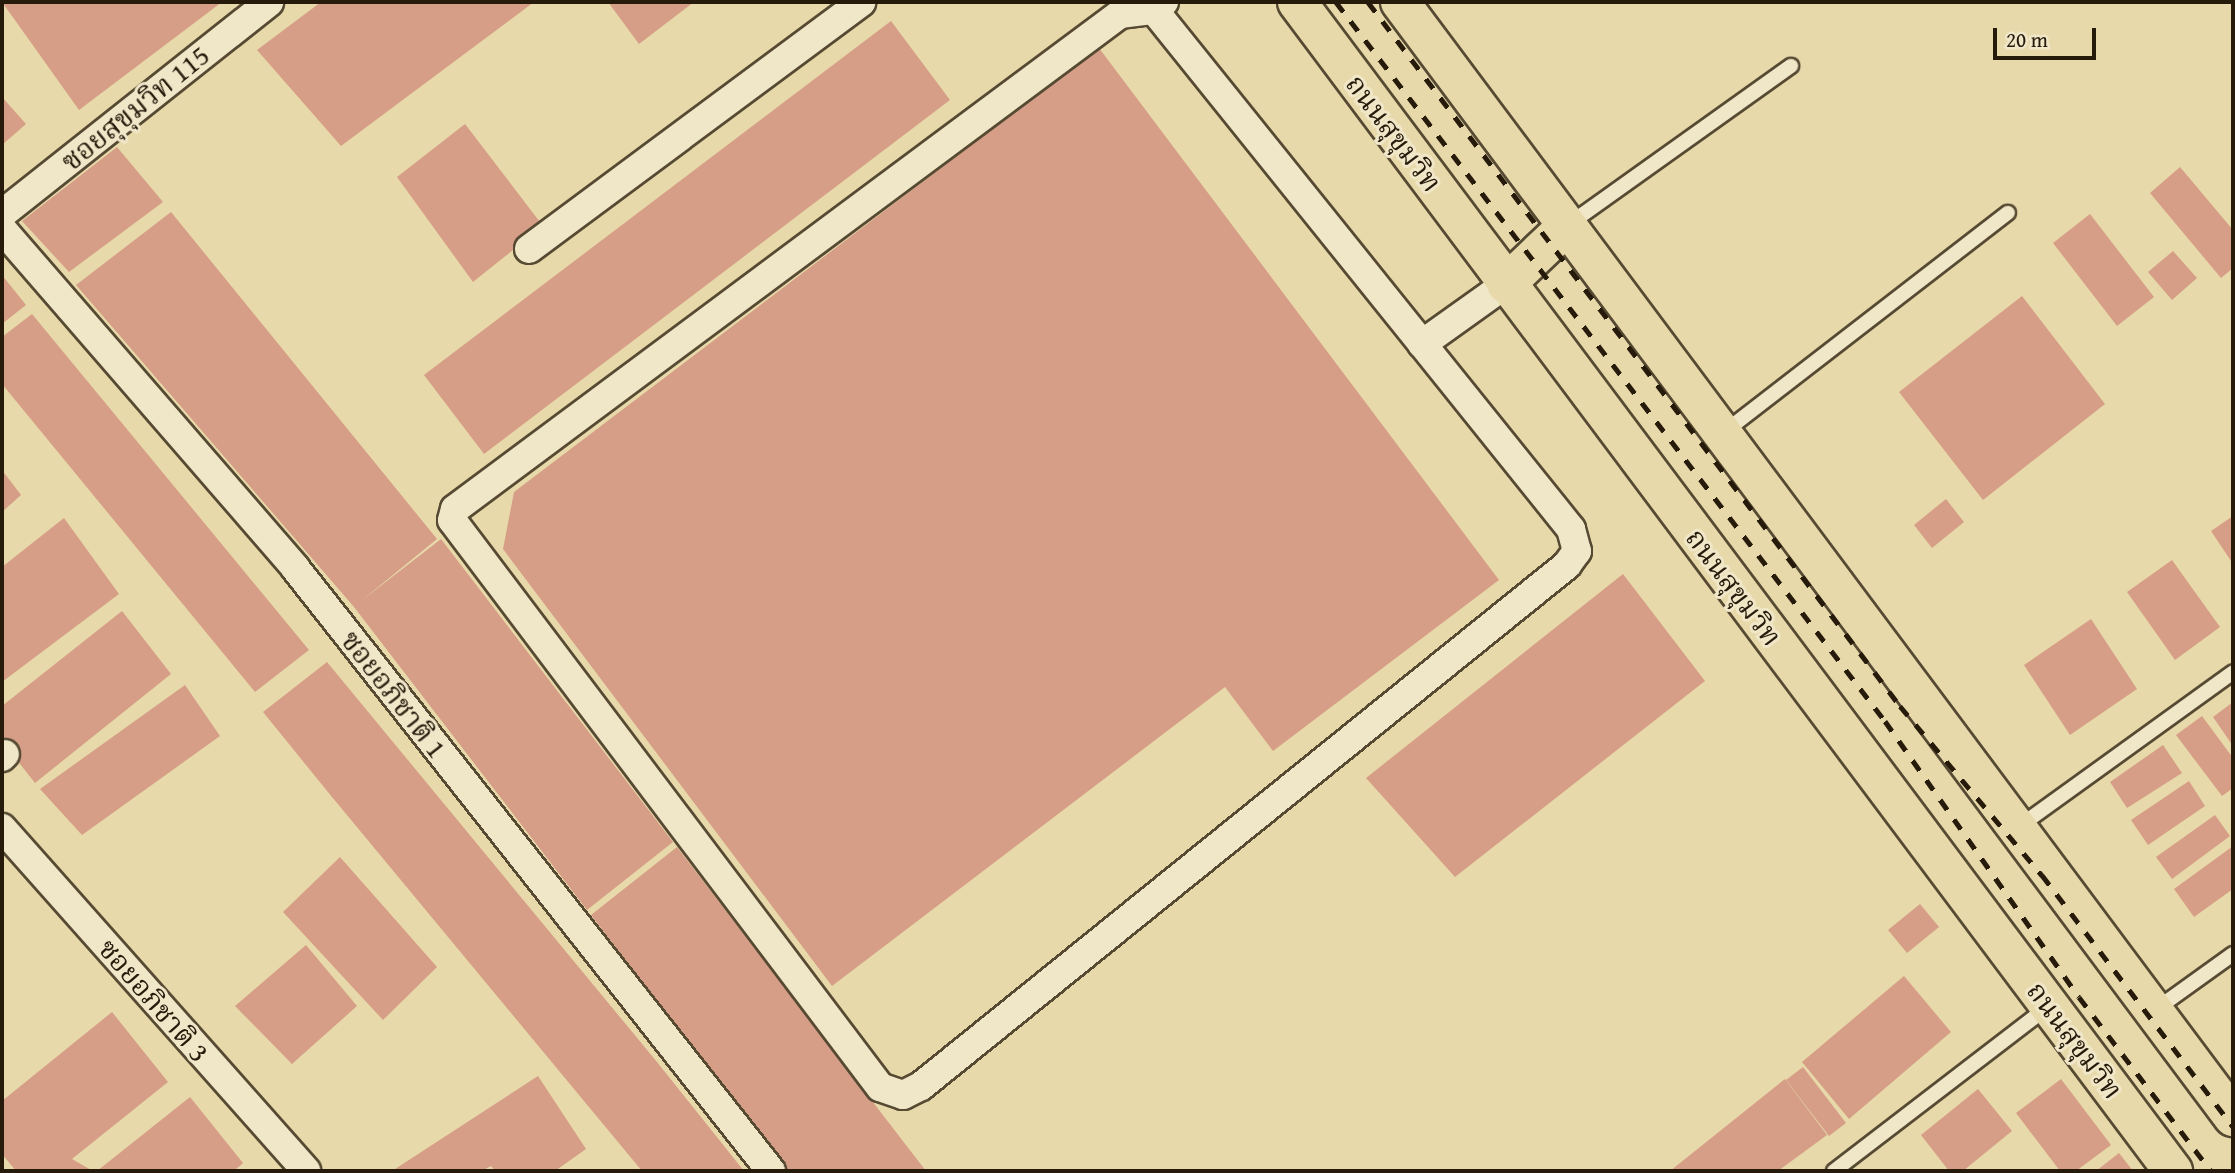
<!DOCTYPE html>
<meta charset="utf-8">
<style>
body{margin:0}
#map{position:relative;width:2235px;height:1173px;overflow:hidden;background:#e8d9aa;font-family:"Gentium Book Plus","Noto Serif Thai",serif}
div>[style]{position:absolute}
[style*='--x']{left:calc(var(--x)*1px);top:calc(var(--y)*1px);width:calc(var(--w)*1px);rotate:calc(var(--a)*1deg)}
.building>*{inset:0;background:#d69e86}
.roads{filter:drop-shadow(2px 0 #564a33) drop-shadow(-2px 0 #564a33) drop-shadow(0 2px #564a33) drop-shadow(0 -2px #564a33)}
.service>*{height:14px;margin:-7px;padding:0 7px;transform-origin:7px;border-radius:7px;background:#f0e6c8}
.minor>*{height:28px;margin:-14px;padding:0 14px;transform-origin:14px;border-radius:14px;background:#f0e6c8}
.trunk>*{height:38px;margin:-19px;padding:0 19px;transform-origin:19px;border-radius:19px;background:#e8d9aa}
.rail>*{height:5px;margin-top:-2.5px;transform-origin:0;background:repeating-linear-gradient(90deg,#261a0b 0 12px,transparent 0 24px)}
span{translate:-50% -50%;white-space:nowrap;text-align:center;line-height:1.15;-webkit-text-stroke:6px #f0e6c8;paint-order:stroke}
.street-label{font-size:28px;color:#261a0b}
.frame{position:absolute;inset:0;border:4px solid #261a0b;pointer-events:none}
.scale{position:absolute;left:1993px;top:28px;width:103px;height:32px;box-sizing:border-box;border:4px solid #261a0b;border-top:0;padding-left:9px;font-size:21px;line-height:24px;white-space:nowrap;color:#261a0b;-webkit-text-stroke:5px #f0e6c8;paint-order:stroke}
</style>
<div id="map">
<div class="building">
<i style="clip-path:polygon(2px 2px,222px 2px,79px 110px)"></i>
<i style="clip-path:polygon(321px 2px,534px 2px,341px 146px,257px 50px)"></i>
<i style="clip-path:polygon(608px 2px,694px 2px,639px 44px)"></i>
<i style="clip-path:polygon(891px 21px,950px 100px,484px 454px,424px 375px)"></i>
<i style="clip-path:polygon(1099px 48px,1499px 580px,1273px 751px,1225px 687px,832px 986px,503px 549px,514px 492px)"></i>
<i style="clip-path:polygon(2px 97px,26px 124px,2px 145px)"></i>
<i style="clip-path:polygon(465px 124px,543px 226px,473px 282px,397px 177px)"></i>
<i style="clip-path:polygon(117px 147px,163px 202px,69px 272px,22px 221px)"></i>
<i style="clip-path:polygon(2180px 167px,2233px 230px,2233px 268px,2221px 278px,2150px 193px)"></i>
<i style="clip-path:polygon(171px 212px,437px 539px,361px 601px,441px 539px,673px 842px,587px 910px,354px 607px,76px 285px)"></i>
<i style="clip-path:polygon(2090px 214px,2154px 297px,2117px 326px,2053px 243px)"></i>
<i style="clip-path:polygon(2173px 251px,2197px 278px,2172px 300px,2148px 272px)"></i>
<i style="clip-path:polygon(2px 275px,26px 305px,2px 324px)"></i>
<i style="clip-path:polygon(2022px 296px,2105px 404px,1983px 500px,1899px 392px)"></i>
<i style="clip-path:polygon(32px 314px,309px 650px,255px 692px,2px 384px,2px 337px)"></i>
<i style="clip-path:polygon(2px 470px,21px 495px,2px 512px)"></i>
<i style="clip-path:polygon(1946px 499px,1964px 522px,1932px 548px,1914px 525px)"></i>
<i style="clip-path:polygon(2233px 516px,2233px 564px,2211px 531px)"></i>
<i style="clip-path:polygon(64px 518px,119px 594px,2px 682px,2px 567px)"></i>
<i style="clip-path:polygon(2172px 560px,2220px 627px,2175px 660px,2127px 592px)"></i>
<i style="clip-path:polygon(1623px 574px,1705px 681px,1455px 877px,1366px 778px)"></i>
<i style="clip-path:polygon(122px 611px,171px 674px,35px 783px,2px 741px,2px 706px)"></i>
<i style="clip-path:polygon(2091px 619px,2137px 689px,2070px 735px,2024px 665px)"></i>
<i style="clip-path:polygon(327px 662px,657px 1062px,744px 1171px,642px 1171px,332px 797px,263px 712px)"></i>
<i style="clip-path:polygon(185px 685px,220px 736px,82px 835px,40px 789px)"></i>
<i style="clip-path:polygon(2233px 702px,2233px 746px,2213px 717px)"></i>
<i style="clip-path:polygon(2202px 716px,2233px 758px,2233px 788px,2222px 796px,2176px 735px)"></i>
<i style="clip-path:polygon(2163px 745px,2182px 773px,2127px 808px,2110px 782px)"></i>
<i style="clip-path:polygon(2189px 781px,2205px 806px,2148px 845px,2131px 820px)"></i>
<i style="clip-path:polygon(2215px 815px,2230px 836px,2172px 879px,2156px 857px)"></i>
<i style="clip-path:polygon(2233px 846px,2233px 889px,2194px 917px,2174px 889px)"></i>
<i style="clip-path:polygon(677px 847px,772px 971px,926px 1171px,788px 1171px,685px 1039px,591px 915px)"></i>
<i style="clip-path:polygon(340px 857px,437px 967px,383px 1020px,283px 912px)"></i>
<i style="clip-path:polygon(1920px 904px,1939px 927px,1907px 953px,1888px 930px)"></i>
<i style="clip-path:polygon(306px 945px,357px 1006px,292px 1064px,235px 1006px)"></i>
<i style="clip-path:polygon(1904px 976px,1951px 1032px,1849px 1119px,1802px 1062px)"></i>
<i style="clip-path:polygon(112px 1012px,168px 1082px,72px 1159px,93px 1171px,16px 1171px,2px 1154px,2px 1101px)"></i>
<i style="clip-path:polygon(1803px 1067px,1846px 1123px,1829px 1136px,1786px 1080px)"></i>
<i style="clip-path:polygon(538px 1076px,586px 1149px,555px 1171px,495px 1171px,491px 1166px,482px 1171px,392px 1171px)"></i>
<i style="clip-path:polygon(1785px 1079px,1827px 1135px,1778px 1171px,1670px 1171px)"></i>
<i style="clip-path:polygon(2061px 1079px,2111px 1145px,2076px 1171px,2060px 1171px,2016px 1113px)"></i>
<i style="clip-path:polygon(1978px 1089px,2012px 1131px,1963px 1171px,1949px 1171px,1921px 1135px)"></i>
<i style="clip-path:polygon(190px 1097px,243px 1163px,234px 1171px,97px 1171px)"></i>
<i style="clip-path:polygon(2119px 1153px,2133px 1171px,2096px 1171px)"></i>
</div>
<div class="roads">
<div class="service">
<i style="--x:1568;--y:225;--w:274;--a:-35.5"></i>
<i style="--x:1723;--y:433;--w:360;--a:-37.7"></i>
<i style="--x:2017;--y:828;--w:266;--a:-35.8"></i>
<i style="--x:2155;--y:1010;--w:96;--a:-35.7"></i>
<i style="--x:1834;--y:1171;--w:270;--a:-37.5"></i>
</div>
<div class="minor">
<i style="--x:1154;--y:10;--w:666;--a:51.22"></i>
<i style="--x:1571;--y:529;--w:23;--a:75"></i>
<i style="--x:1577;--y:551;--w:17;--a:126"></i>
<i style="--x:1567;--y:565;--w:830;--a:141.11"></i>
<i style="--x:921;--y:1086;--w:20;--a:153"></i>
<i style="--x:903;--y:1095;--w:24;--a:-161"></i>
<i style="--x:880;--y:1087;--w:710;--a:-127.05"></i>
<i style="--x:452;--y:520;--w:11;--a:-75"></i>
<i style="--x:455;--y:509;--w:829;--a:-36.66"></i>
<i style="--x:1120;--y:14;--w:34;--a:-7"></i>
<i style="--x:1154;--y:10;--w:13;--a:-39"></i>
<i style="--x:2;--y:214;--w:341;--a:-38.4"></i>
<i style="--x:2;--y:229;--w:449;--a:49.1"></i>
<i style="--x:296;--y:569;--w:767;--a:51.73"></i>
<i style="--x:529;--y:249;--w:414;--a:-36.6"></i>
<i style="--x:1422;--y:344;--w:103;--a:-35.5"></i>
<i style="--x:2;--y:757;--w:4;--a:-45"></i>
<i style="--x:2;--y:828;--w:458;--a:48.4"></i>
</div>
<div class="trunk">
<i style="--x:1297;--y:2;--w:1461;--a:53.15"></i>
<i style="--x:1400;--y:2;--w:1392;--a:53.24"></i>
<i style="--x:1506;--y:284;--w:84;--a:-43.6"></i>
</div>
</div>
<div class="rail">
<i style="--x:1336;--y:2;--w:905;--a:52.64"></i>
<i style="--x:1885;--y:721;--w:337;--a:54.9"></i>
<i style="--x:2079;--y:997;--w:218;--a:52.8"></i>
<i style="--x:1368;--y:2;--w:882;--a:52.92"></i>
<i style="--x:1900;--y:706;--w:221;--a:50"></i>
<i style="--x:2042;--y:875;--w:316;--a:52.8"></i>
</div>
<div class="street-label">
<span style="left:135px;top:108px;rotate:-39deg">ซอยสุขุมวิท 115</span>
<span style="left:1394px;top:133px;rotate:53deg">ถนนสุขุมวิท</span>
<span style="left:1734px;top:587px;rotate:53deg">ถนนสุขุมวิท</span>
<span style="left:394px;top:694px;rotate:52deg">ซอยอภิชาติ 1</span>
<span style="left:154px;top:1000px;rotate:49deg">ซอยอภิชาติ 3</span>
<span style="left:2075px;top:1040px;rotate:53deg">ถนนสุขุมวิท</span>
</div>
<div class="frame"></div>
<div class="scale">20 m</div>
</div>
